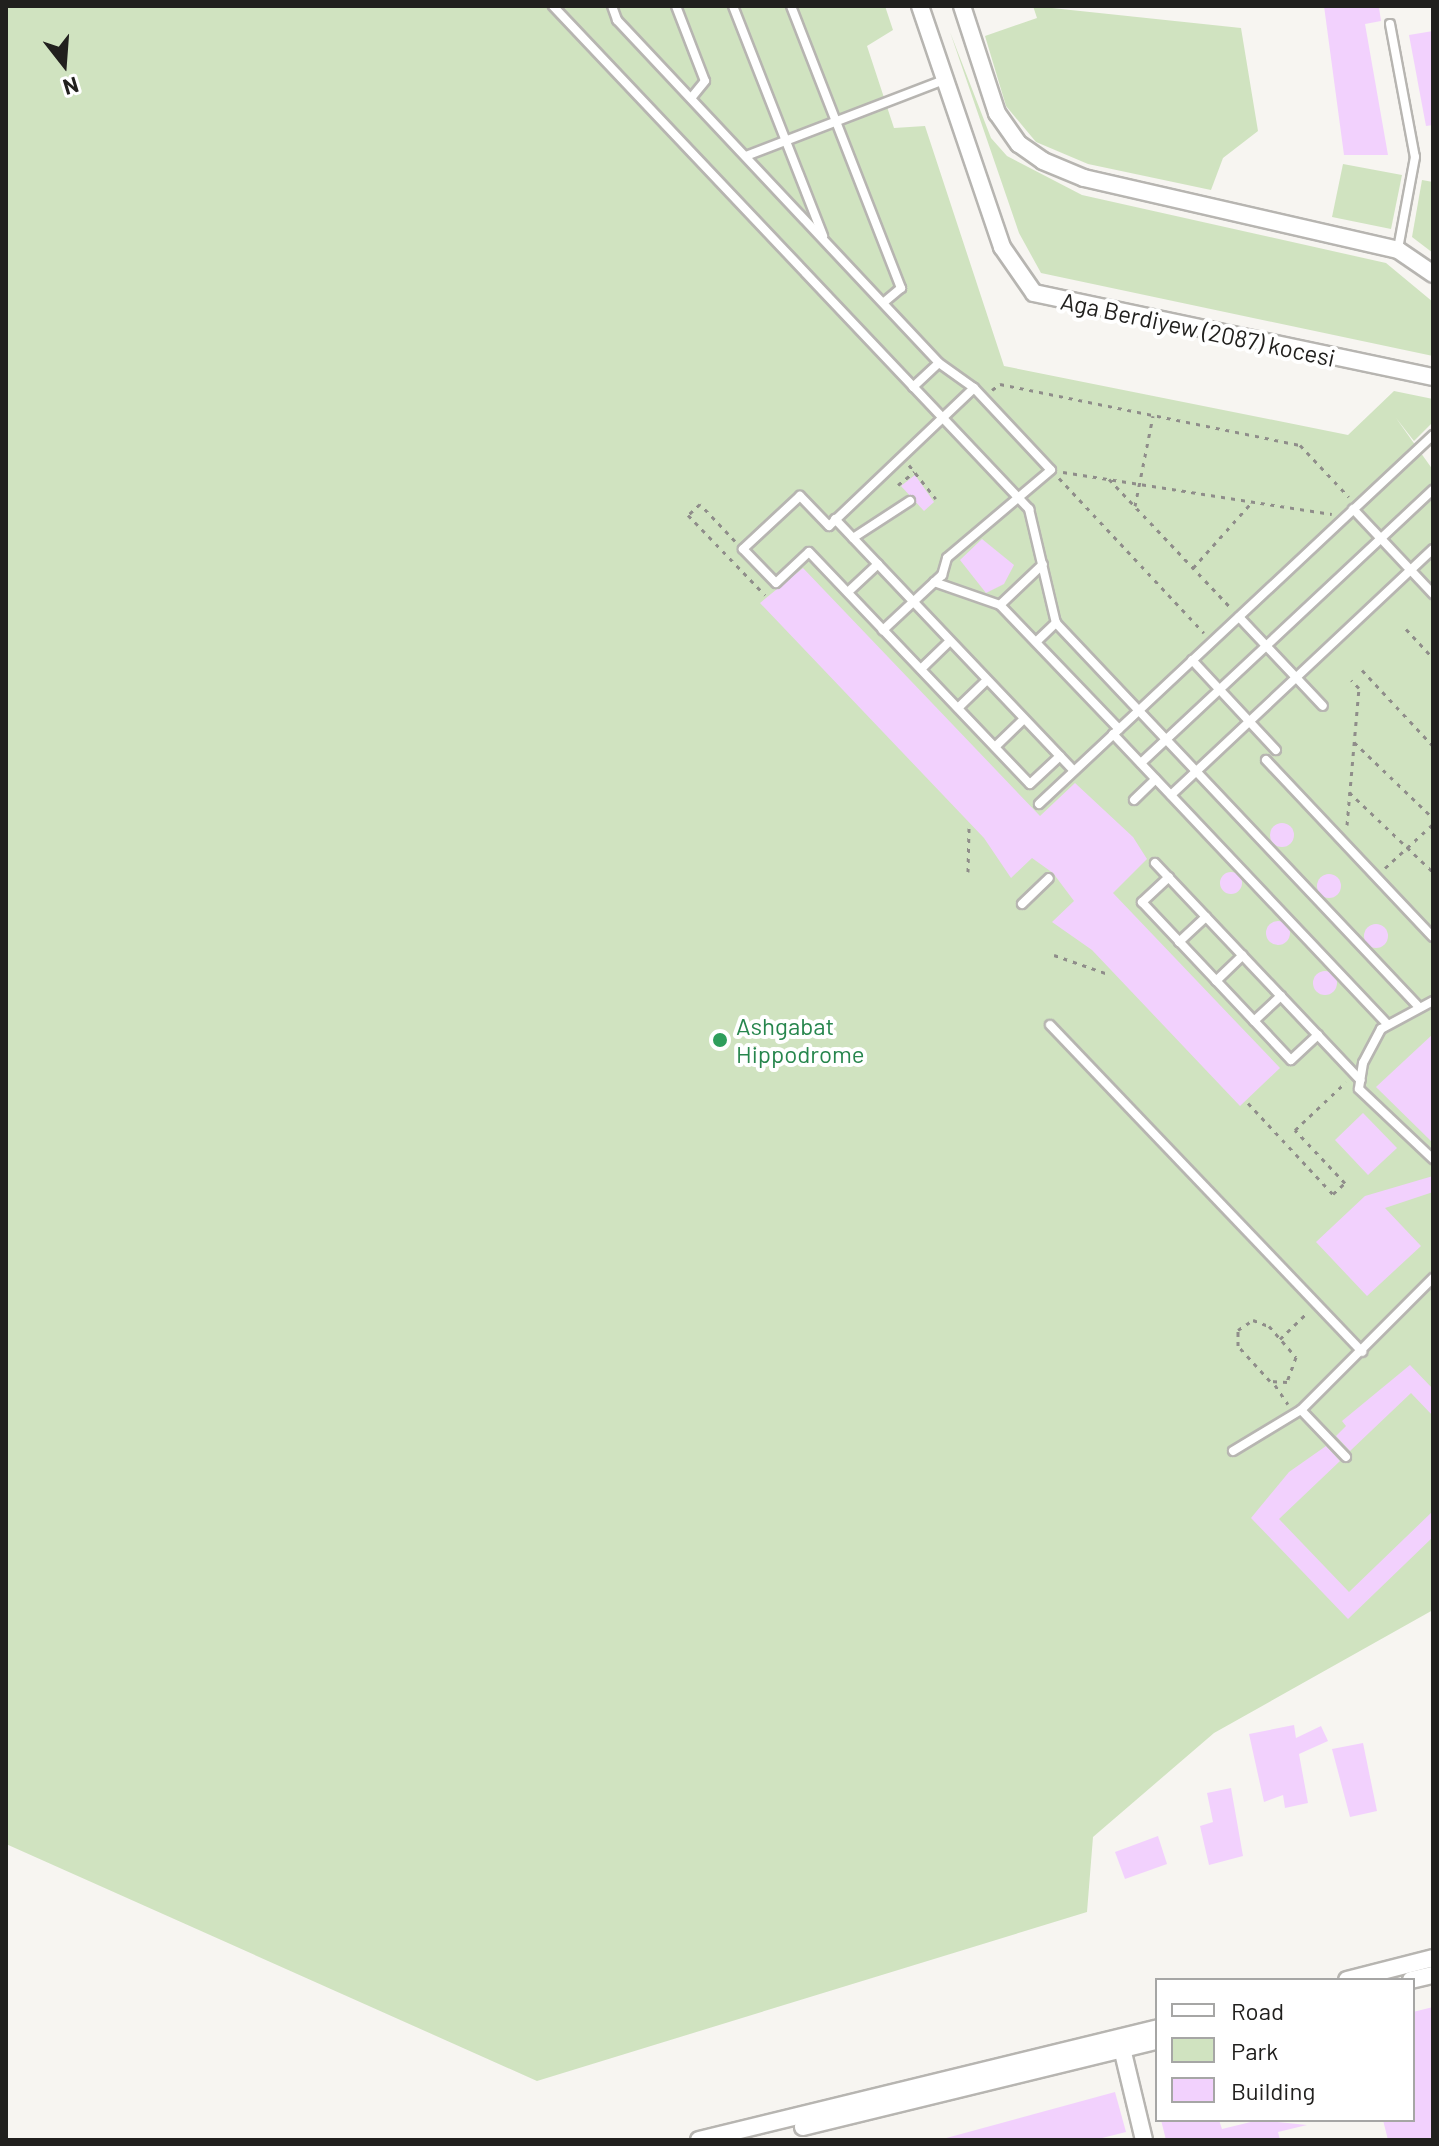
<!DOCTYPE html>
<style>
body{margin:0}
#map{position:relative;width:1439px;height:2146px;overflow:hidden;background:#f7f5f1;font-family:Barlow,sans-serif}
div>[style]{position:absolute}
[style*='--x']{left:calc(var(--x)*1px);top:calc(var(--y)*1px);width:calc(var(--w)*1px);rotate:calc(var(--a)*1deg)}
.green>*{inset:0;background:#d0e3c0}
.building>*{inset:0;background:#f2d1fd}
.round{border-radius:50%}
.path>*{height:3px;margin-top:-1.5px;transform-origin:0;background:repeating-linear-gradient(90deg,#8f8d8a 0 4px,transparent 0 10px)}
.roads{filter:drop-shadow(2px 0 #b7b5b1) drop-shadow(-2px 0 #b7b5b1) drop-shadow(0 2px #b7b5b1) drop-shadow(0 -2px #b7b5b1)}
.service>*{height:8px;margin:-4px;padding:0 4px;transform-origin:4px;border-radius:4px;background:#fff}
.minor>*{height:16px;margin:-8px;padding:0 8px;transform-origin:8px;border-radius:8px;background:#fff}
.dots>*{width:22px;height:22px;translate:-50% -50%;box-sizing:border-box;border:4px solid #fff;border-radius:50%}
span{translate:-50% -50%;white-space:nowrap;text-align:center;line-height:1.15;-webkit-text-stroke:8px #fff;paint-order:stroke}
.street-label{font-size:24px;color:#21201e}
.leisure-label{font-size:24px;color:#27864d}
.left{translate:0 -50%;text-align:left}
.frame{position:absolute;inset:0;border:8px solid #21201e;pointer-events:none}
.legend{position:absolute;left:1155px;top:1978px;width:260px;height:144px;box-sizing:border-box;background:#fff;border:2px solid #a6a6a5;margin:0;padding:10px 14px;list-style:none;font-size:24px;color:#21201e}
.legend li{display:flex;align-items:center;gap:16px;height:40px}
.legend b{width:40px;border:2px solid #a6a6a5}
.north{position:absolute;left:24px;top:24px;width:80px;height:80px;-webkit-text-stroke:6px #fff;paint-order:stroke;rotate:163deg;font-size:22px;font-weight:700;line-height:32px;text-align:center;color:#21201e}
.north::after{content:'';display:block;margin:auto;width:28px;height:36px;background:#21201e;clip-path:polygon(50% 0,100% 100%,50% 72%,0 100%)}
</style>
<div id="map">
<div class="green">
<i style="clip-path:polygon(6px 6px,885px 6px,893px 30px,867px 46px,894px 128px,925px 126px,1004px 366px,1348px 435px,1394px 391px,1433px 399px,1433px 422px,1414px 441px,1396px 418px,1433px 470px,1433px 1610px,1214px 1733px,1093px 1837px,1087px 1912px,537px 2081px,6px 1844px)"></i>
<i style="clip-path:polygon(1033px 6px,1241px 28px,1258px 131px,1223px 158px,1211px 190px,1088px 164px,1036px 142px,1006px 106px,985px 36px,1037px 18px)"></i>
<i style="clip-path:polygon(950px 32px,991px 138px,1007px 156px,1082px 195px,1386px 263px,1433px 302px,1433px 356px,1041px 273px,1019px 233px)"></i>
<i style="clip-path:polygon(1343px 164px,1402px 175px,1391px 229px,1332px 217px)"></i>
<i style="clip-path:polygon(1422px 180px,1433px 182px,1433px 253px,1412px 237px)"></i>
</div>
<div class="building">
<i style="clip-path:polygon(1324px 6px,1379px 7px,1381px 21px,1365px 24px,1388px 155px,1344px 155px)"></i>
<i style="clip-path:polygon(1433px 31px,1433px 125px,1426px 126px,1409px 35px)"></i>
<i style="clip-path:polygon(915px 475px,934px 502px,924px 511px,901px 486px)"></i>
<i style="clip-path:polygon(982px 539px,1014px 565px,1004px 584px,986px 593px,960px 560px)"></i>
<i style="clip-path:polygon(803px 568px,1040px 816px,1075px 783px,1133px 837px,1147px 859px,1113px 893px,1280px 1068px,1240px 1106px,1092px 950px,1052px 922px,1074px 901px,1053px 873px,1032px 858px,1011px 878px,984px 838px,760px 603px)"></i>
<i class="round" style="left:1270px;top:823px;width:24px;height:24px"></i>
<i class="round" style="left:1220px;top:872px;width:22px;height:22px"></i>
<i class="round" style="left:1317px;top:874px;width:24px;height:24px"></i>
<i class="round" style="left:1266px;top:921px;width:24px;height:24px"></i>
<i class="round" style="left:1364px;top:924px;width:24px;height:24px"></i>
<i class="round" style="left:1313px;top:971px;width:24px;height:24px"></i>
<i style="clip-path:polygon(1433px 1034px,1433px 1143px,1376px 1087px)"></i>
<i style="clip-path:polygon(1363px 1113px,1397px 1148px,1368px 1175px,1335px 1140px)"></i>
<i style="clip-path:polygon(1433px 1176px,1433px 1192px,1385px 1208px,1421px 1246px,1367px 1296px,1316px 1242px,1365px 1196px)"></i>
<i style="clip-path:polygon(1410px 1365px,1433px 1389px,1433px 1416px,1411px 1393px,1350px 1451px,1336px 1436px,1346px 1426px,1342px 1421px)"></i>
<i style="clip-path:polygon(1326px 1446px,1340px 1461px,1279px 1519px,1349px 1592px,1433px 1511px,1433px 1537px,1348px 1619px,1251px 1518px,1289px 1472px)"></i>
<i style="clip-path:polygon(1294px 1725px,1296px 1738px,1321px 1726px,1328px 1741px,1299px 1754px,1308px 1803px,1285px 1808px,1283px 1795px,1264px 1802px,1249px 1734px)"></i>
<i style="clip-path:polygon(1363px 1743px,1377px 1811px,1350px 1817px,1332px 1749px)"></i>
<i style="clip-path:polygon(1231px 1788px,1243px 1856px,1209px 1865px,1200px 1826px,1213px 1822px,1207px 1793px)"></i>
<i style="clip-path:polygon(1158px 1836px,1167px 1864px,1125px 1879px,1115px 1852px)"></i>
<i style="clip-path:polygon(1433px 2007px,1433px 2140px,1388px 2140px,1383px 2120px,1413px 2120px,1413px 2012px)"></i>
<i style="clip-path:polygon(1115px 2092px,1126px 2132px,1094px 2140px,939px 2140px)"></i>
<i style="clip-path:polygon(1161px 2120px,1219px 2120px,1222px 2129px,1259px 2120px,1307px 2125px,1278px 2132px,1280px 2140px,1166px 2140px)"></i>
</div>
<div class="path">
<i style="--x:992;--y:390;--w:10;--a:-37"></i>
<i style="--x:1000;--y:384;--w:306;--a:11.5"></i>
<i style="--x:1300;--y:445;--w:71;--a:46.7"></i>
<i style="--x:909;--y:465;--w:43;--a:51.5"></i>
<i style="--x:1063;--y:472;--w:272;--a:8.9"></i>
<i style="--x:1059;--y:478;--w:212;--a:46.9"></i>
<i style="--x:1109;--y:479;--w:176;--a:46.6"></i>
<i style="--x:898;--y:485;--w:21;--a:-39"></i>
<i style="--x:1135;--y:506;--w:92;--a:-78.7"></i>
<i style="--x:735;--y:541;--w:51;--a:-133.4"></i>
<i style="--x:700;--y:504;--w:16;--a:137"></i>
<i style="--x:688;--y:515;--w:111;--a:46.1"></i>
<i style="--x:1193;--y:568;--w:90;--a:-48.2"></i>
<i style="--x:1406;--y:629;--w:40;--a:47"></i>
<i style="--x:1362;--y:670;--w:104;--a:46.9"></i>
<i style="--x:1354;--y:742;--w:110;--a:43.9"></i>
<i style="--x:1349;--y:792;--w:116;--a:43.6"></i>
<i style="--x:1347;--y:825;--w:138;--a:-85"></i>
<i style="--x:1359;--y:688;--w:11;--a:-135"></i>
<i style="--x:1385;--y:868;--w:65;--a:-42.5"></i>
<i style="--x:968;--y:872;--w:44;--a:-88.7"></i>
<i style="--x:1054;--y:955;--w:57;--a:19.4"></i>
<i style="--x:1248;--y:1103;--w:125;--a:47"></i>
<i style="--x:1333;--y:1194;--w:16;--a:-43"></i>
<i style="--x:1345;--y:1183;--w:73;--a:-133.3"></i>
<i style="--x:1295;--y:1130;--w:70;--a:-43.3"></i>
<i style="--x:1253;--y:1320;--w:17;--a:21"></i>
<i style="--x:1269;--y:1326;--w:41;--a:48.9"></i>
<i style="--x:1296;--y:1357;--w:27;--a:110"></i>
<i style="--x:1287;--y:1382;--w:17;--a:-177"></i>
<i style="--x:1270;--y:1381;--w:47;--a:-132.4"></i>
<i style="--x:1238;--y:1346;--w:16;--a:-90"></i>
<i style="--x:1238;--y:1330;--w:18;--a:-34"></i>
<i style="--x:1280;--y:1339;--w:39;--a:-44"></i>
<i style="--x:1275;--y:1385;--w:23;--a:56"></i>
</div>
<div class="roads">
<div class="service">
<i style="--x:553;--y:6;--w:693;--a:46.58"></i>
<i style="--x:1029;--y:509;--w:117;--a:76.7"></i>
<i style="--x:1056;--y:623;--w:526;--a:46.62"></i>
<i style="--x:612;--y:6;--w:15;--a:70"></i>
<i style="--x:617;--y:20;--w:470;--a:46.8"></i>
<i style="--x:939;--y:363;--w:43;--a:35.5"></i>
<i style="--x:974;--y:388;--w:112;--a:46.8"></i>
<i style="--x:1051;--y:470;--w:136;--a:139.8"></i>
<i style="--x:947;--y:558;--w:18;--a:106"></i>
<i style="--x:942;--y:575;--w:81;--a:137"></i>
<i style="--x:676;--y:6;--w:80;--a:68.9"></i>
<i style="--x:705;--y:81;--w:22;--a:129"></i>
<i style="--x:733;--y:6;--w:247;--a:68.6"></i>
<i style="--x:791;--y:6;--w:303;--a:68.7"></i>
<i style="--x:901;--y:288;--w:23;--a:140"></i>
<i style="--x:1390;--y:24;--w:135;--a:79.4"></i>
<i style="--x:1415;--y:157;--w:94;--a:100.5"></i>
<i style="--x:746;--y:156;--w:212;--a:-21"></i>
<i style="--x:913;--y:387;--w:35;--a:-43"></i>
<i style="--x:974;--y:388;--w:200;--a:136.4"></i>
<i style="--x:829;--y:526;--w:42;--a:-134"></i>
<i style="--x:800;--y:496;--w:78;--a:137.1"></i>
<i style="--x:743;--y:549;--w:47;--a:45.9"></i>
<i style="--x:776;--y:583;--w:45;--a:-43.2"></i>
<i style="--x:809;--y:552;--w:320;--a:46.4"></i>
<i style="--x:1030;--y:784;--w:41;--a:-43"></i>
<i style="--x:1353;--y:509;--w:117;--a:46.7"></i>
<i style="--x:835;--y:519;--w:347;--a:46.5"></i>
<i style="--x:853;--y:538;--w:68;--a:-33"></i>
<i style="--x:934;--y:582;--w:70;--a:19.2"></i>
<i style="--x:1000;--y:605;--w:172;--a:46.2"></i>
<i style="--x:848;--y:592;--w:41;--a:-43"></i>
<i style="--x:1000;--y:605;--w:59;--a:-43.6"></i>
<i style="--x:1239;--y:617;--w:122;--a:46.7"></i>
<i style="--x:1036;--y:642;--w:28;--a:-44"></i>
<i style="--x:1192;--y:660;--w:123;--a:47"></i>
<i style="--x:921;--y:669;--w:40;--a:-44"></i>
<i style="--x:958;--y:708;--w:40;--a:-44"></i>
<i style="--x:1113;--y:734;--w:399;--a:46.6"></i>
<i style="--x:995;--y:747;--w:40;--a:-44"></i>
<i style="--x:1266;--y:760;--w:243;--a:46.7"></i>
<i style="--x:1141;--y:763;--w:400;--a:-43.1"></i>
<i style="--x:1171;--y:795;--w:359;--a:-43.2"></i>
<i style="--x:1134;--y:800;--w:30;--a:-44"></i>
<i style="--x:1039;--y:804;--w:540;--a:-43.12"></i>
<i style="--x:1155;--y:863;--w:299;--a:46.6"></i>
<i style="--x:1169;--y:877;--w:37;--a:137"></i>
<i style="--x:1142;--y:902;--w:217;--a:46.7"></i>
<i style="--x:1291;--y:1060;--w:37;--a:-43"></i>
<i style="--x:1022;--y:904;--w:37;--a:-44"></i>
<i style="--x:1179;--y:942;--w:37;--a:-43"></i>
<i style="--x:1216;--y:981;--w:37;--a:-44"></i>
<i style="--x:1433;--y:1001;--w:59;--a:151.7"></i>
<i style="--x:1381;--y:1029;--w:38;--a:118"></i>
<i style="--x:1363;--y:1063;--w:26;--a:99"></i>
<i style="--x:1359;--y:1089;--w:102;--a:43.4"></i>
<i style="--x:1254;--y:1021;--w:37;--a:-43"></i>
<i style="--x:1050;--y:1025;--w:452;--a:46.3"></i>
<i style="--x:1301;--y:1410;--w:65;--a:46.2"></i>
<i style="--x:1233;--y:1451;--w:79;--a:-31.1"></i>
<i style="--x:1301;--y:1410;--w:187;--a:-45"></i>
</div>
<div class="minor">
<i style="--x:920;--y:6;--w:255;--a:71.2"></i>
<i style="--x:1002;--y:247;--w:56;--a:55.2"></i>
<i style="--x:1034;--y:293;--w:408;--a:11.9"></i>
<i style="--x:962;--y:6;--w:113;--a:71.9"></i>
<i style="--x:997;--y:113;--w:38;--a:55"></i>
<i style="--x:1019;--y:144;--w:29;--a:35"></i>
<i style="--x:1043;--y:161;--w:44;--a:22.5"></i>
<i style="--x:1084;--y:178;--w:322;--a:12.9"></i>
<i style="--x:1398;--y:250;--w:42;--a:34.4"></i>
<i style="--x:1347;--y:1980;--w:89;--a:-14.3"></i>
<i style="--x:1411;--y:1980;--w:23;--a:-13"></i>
<i style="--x:1120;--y:2040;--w:103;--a:76.5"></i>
<i style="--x:803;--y:2127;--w:364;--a:-13.7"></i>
<i style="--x:699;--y:2140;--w:471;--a:-13.7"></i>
</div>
</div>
<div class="dots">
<i style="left:720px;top:1040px;background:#2e9e5b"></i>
</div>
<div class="street-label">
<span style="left:1198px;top:329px;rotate:12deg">Aga Berdiyew (2087) kocesi</span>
</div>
<div class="leisure-label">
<span class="left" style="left:736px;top:1040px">Ashgabat<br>Hippodrome</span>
</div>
<div class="frame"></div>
<ul class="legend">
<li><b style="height:10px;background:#fff"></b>Road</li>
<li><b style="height:22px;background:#d0e3c0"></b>Park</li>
<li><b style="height:22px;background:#f2d1fd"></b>Building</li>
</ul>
<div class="north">N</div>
</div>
